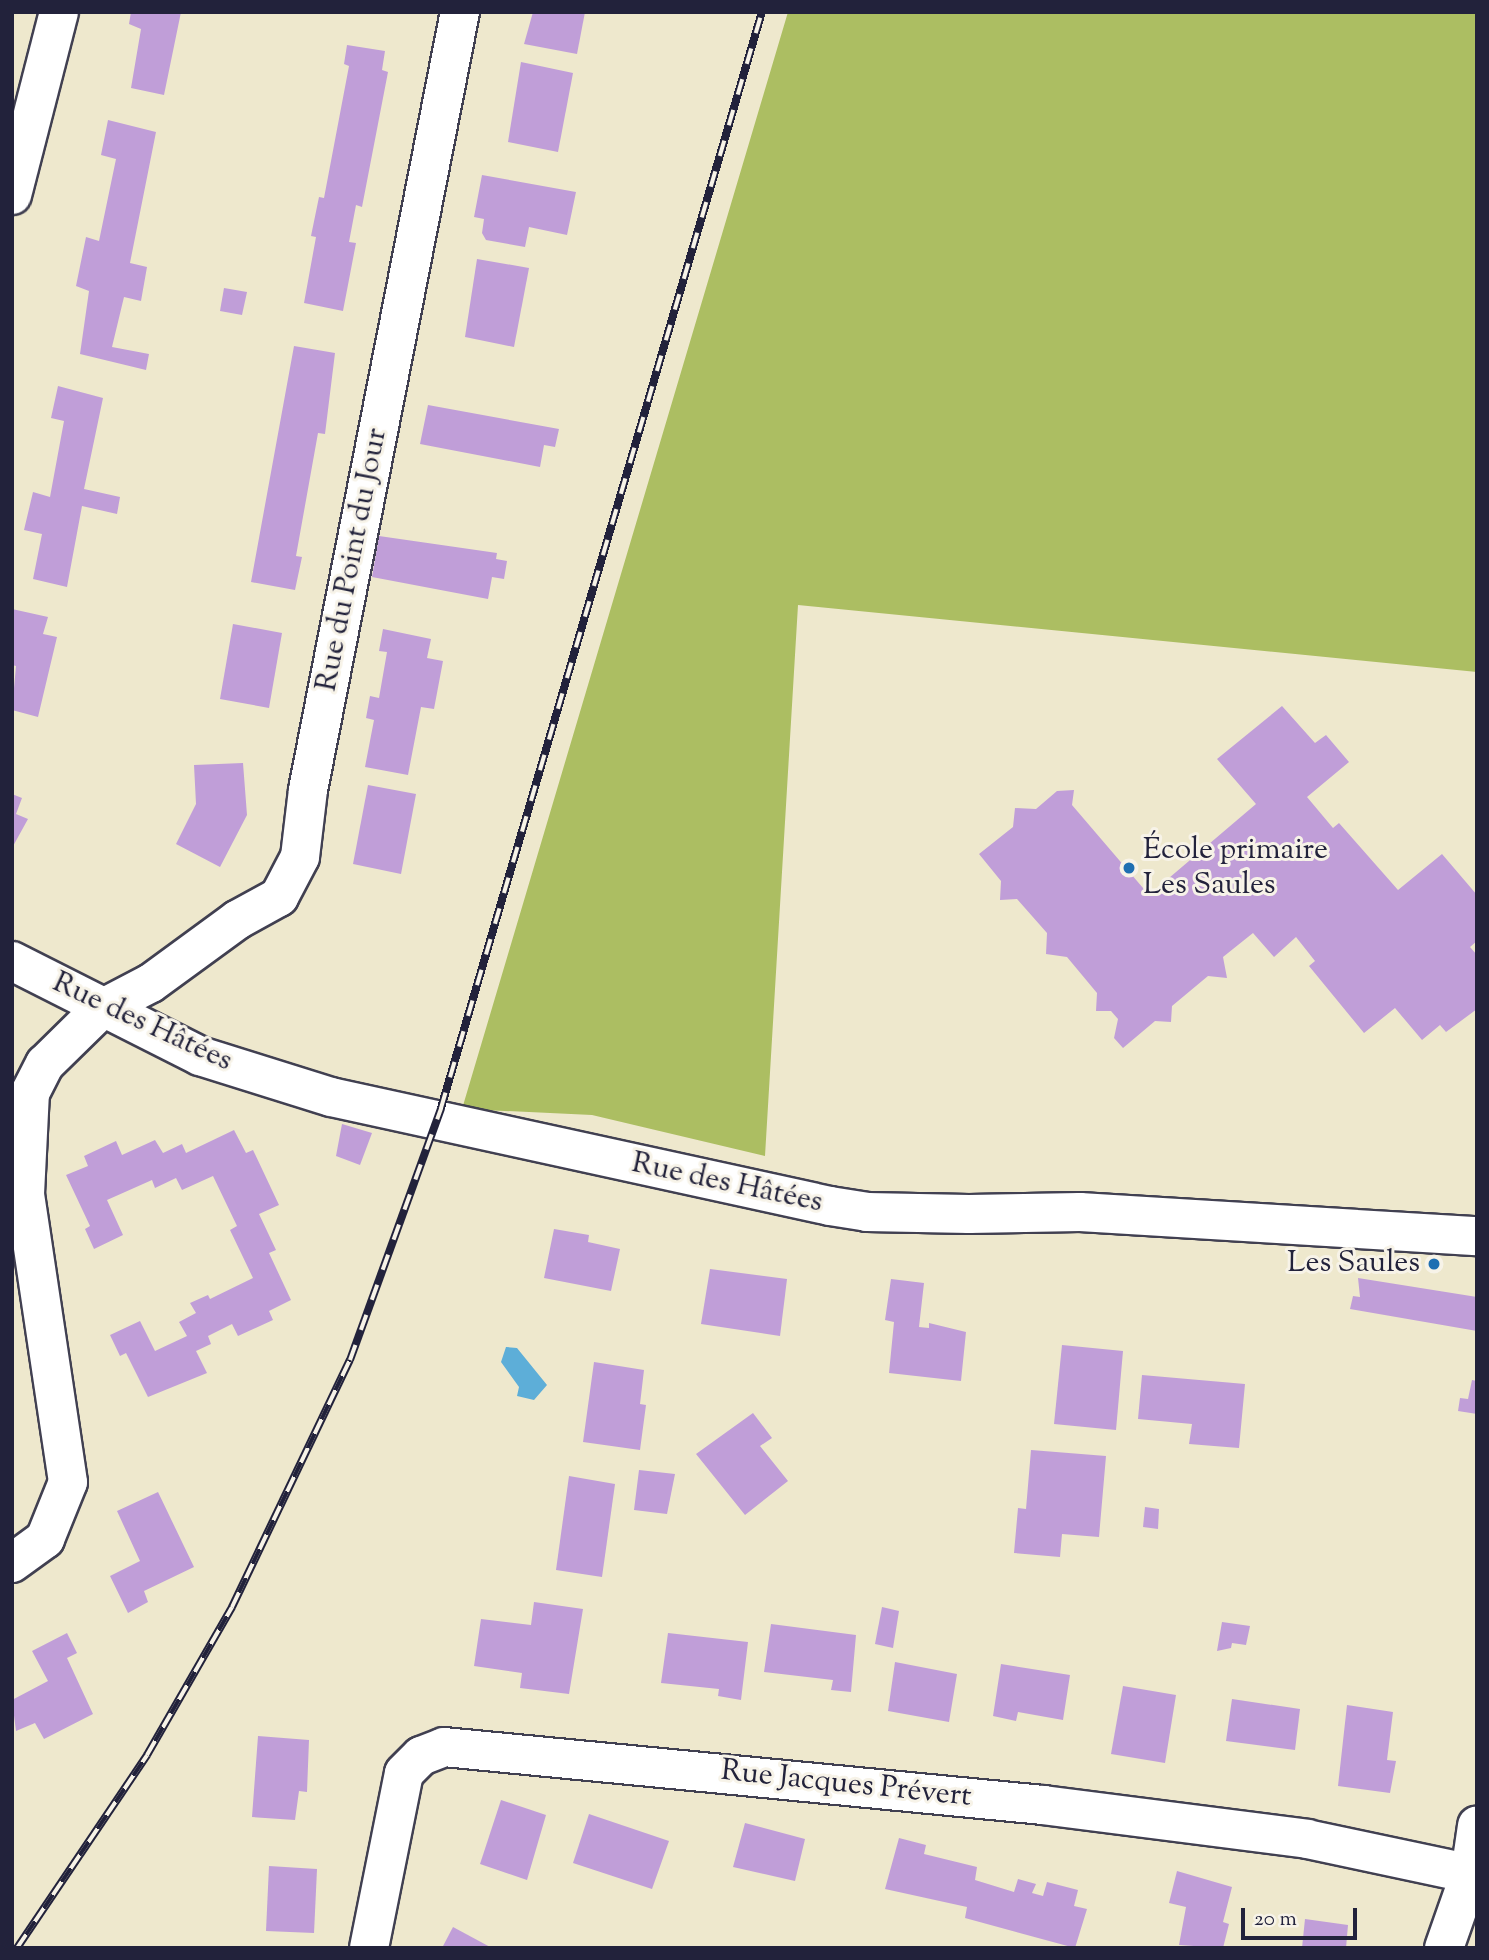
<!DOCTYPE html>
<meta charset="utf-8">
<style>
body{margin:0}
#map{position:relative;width:1489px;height:1960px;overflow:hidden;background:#eee8cd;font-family:"Sorts Mill Goudy",serif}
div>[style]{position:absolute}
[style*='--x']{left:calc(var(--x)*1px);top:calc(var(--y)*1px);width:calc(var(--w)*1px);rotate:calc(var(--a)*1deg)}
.green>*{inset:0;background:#acbe62}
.water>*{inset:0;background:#5daed8}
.building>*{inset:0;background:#c09ed8}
.roads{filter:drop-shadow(2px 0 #414051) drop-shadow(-2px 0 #414051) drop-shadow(0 2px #414051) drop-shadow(0 -2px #414051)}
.minor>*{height:38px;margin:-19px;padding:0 19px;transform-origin:19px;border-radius:19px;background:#fff}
.rail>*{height:8px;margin-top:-4px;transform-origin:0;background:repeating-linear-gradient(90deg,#f7f3e8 0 16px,#22223b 0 32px);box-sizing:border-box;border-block:2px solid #22223b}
.dots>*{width:19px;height:19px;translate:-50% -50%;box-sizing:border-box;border:4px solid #f7f3e8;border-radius:50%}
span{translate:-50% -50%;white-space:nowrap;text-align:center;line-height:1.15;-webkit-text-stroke:6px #f7f3e8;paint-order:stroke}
.street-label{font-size:30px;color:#22223b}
.poi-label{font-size:30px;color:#22223b}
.left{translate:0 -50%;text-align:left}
.right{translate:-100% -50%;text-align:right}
.frame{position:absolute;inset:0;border:14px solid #22223b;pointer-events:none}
.scale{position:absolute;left:1241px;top:1908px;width:116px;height:32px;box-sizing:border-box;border:4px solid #22223b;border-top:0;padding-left:9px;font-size:21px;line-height:24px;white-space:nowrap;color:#22223b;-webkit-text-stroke:5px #f7f3e8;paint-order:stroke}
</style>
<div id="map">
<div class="green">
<i style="clip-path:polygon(788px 12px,1477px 12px,1477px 672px,798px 605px,765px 1156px,592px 1115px,462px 1109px)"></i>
</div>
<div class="water">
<i style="clip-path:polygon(506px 1347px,517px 1348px,547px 1385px,534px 1400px,517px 1396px,519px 1387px,501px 1362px)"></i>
</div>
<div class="building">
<i style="clip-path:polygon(131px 12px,181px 12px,164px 95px,131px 88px,141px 29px,129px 24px)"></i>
<i style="clip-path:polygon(533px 12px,585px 12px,577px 54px,524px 44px)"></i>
<i style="clip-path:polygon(347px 45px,385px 51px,382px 70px,388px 72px,362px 207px,356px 205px,349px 242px,356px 243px,343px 311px,304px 303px,316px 237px,311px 236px,319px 197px,324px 198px,349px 66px,344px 64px)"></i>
<i style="clip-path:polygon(521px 62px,573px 73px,558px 152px,508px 142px)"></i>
<i style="clip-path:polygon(108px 120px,156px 132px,130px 263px,147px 267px,141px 301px,124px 297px,112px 347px,149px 354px,146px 370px,80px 354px,89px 291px,76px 286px,86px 237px,99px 241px,116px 159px,101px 155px)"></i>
<i style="clip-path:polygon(482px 175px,576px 192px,567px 235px,529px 227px,525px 247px,486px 240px,482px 233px,484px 219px,474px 217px)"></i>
<i style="clip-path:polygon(477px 259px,529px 268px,514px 347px,465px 337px)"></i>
<i style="clip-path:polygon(224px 288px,247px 292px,242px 315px,220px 311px)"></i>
<i style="clip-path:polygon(294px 346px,335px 353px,325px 434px,318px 433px,296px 556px,302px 557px,295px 590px,251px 582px)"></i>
<i style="clip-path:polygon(58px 386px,103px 398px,84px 489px,120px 497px,117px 514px,82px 506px,67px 587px,33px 579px,42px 534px,24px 530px,33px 492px,50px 497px,64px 421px,51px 418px)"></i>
<i style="clip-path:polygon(428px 405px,559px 429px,555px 447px,544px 445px,540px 467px,420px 444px)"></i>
<i style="clip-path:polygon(379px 536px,497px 553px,496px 559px,507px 561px,504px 579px,492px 577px,488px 599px,372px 577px)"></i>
<i style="clip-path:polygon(12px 609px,48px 617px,43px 634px,57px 637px,38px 717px,12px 710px,16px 666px,12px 665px)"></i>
<i style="clip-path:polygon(233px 624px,282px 633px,269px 708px,220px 699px)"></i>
<i style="clip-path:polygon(383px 629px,431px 639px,427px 658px,443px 661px,434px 709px,421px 707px,408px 775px,365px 767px,374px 720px,366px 718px,370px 696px,379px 698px,387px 652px,379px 651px)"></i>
<i style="clip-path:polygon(1282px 706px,1315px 743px,1326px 735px,1349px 762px,1307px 797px,1333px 828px,1339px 823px,1398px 890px,1442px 854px,1477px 895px,1477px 941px,1470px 947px,1477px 955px,1477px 1009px,1446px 1032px,1440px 1025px,1422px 1040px,1395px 1008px,1364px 1033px,1309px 966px,1315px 961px,1296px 937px,1274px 957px,1253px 933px,1223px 957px,1227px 978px,1208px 976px,1172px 1006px,1171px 1022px,1155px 1021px,1123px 1048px,1114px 1038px,1118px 1019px,1111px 1011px,1096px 1011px,1097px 993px,1067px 957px,1046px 954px,1047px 933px,1017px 899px,1000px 900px,1001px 881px,979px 854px,1013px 827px,1015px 808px,1036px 809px,1057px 791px,1074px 790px,1072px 805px,1149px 895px,1256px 804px,1217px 759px)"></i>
<i style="clip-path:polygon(243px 763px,247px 815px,220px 867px,176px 844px,196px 804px,194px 765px)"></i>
<i style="clip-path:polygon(368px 785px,416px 794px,401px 874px,353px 864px)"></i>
<i style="clip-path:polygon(12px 794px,22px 798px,16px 814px,28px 819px,12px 848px)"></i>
<i style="clip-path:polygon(342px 1124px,372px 1133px,360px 1165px,336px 1156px)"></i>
<i style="clip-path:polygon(234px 1130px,246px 1153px,253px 1150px,279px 1205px,259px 1214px,276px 1250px,269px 1253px,291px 1300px,269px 1311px,273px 1320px,238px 1336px,232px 1324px,208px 1336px,211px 1344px,196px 1351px,207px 1373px,148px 1397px,126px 1353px,120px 1356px,110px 1335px,140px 1321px,155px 1351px,187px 1336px,179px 1322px,196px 1313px,190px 1303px,208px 1295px,210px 1299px,253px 1278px,230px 1230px,237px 1226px,213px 1176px,182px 1190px,176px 1178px,155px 1188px,152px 1180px,107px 1200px,123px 1235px,94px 1249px,85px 1229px,90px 1226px,66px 1175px,88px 1166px,84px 1156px,116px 1141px,122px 1155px,155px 1140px,163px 1153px,182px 1144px,186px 1153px)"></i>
<i style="clip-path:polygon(554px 1229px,589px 1235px,588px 1242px,620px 1249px,611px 1291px,544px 1278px)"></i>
<i style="clip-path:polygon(710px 1269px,787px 1279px,780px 1336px,701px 1324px)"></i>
<i style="clip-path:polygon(1358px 1278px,1477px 1297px,1477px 1331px,1350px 1309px,1353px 1296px,1360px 1297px)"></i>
<i style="clip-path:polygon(891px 1279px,924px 1283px,919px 1327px,929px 1328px,929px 1323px,966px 1332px,961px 1381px,889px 1373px,894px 1322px,885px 1320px)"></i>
<i style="clip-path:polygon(1062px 1345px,1123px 1351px,1116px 1430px,1054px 1424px)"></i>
<i style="clip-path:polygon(594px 1362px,644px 1370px,640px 1404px,646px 1405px,640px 1450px,583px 1442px)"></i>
<i style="clip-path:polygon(1142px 1375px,1245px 1384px,1239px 1448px,1189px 1444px,1192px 1424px,1138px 1419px)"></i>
<i style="clip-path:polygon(1472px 1380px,1477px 1381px,1477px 1414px,1458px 1411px,1460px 1398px,1468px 1399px)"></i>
<i style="clip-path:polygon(753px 1413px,772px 1438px,760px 1446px,788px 1481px,745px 1515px,696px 1454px)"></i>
<i style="clip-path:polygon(1031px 1450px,1106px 1456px,1099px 1537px,1062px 1534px,1060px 1557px,1014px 1553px,1018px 1508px,1026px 1509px)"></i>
<i style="clip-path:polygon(639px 1470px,675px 1474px,667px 1514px,634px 1510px)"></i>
<i style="clip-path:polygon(569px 1476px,615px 1484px,602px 1577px,556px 1570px)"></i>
<i style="clip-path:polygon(158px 1492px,194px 1567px,144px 1591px,148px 1602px,128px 1613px,110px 1576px,140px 1561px,117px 1511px)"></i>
<i style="clip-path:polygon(1145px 1507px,1159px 1509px,1158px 1529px,1143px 1527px)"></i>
<i style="clip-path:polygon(534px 1602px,583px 1609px,569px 1694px,520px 1688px,522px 1673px,474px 1666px,481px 1619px,531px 1625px)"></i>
<i style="clip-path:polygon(882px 1607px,899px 1611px,893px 1648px,875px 1644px)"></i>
<i style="clip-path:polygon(1222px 1622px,1250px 1626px,1246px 1645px,1232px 1643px,1231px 1648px,1217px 1651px)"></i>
<i style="clip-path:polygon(771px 1624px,856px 1635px,851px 1692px,831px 1690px,833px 1680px,764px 1672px)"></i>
<i style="clip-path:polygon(67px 1633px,77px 1653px,67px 1658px,93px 1714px,44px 1739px,35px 1723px,16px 1731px,12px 1700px,48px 1681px,32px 1651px)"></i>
<i style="clip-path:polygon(668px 1633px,748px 1642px,741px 1700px,718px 1696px,719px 1689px,661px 1683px)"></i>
<i style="clip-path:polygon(895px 1662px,957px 1674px,949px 1722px,888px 1711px)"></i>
<i style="clip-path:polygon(1001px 1664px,1070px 1675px,1063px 1720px,1018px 1712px,1016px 1721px,993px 1716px)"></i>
<i style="clip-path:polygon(1123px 1686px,1176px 1695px,1165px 1763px,1111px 1754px)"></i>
<i style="clip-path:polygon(1232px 1699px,1300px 1709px,1295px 1750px,1226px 1741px)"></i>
<i style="clip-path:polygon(1347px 1705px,1393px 1712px,1387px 1760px,1396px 1761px,1390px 1793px,1338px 1786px)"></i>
<i style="clip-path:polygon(258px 1736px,309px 1740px,307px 1792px,299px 1791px,295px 1820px,252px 1817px)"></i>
<i style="clip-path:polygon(501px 1800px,546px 1815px,527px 1880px,480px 1864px)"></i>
<i style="clip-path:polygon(589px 1814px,669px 1841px,652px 1889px,573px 1863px)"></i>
<i style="clip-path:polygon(745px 1823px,805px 1839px,795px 1881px,733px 1867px)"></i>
<i style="clip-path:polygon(899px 1838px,926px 1845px,924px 1854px,977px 1867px,975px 1880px,1014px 1892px,1018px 1879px,1036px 1884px,1032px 1893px,1043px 1896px,1047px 1882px,1078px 1890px,1074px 1906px,1087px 1909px,1075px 1948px,965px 1918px,967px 1907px,885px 1889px)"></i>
<i style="clip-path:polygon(269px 1866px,317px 1869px,314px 1933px,266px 1931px)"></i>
<i style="clip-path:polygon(1177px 1871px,1232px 1887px,1223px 1922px,1229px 1924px,1223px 1948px,1179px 1945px,1186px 1907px,1169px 1903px)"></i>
<i style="clip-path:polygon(1305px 1919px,1348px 1925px,1346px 1948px,1302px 1948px)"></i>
<i style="clip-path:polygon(453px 1927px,492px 1948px,442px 1948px)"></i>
</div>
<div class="roads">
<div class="minor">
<i style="--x:12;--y:195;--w:189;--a:-75.6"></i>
<i style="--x:12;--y:961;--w:211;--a:26.8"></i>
<i style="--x:200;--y:1056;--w:137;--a:17.4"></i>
<i style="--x:331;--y:1097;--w:511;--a:12.32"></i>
<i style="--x:830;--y:1206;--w:37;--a:9"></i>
<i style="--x:867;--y:1212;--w:102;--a:1.1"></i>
<i style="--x:969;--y:1214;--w:111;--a:-1"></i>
<i style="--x:1080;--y:1212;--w:398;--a:3.5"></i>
<i style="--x:12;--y:1563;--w:41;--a:-36"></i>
<i style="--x:45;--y:1539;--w:61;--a:-68"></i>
<i style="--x:68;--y:1482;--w:291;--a:-98.5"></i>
<i style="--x:25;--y:1194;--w:101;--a:-87.2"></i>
<i style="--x:30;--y:1093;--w:33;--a:-63"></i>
<i style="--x:45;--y:1064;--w:78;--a:-44.5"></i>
<i style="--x:101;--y:1009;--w:56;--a:-27.5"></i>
<i style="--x:151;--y:983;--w:107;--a:-36.2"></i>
<i style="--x:237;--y:920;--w:48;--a:-28.7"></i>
<i style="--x:279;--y:897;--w:45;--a:-62.3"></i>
<i style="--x:300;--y:857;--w:67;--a:-83.2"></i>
<i style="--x:308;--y:790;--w:793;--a:-78.95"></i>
<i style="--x:369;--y:1948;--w:178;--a:-78.7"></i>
<i style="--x:404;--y:1773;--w:24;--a:-45"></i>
<i style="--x:421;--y:1756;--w:25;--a:-21"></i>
<i style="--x:444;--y:1747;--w:602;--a:5.53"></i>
<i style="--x:1043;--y:1805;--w:266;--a:7.3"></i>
<i style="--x:1307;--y:1839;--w:174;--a:12"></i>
<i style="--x:1444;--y:1948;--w:78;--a:-70.6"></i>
<i style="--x:1470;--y:1874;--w:49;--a:-81.7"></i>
</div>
</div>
<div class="rail">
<i style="--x:17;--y:1948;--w:233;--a:-56"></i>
<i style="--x:147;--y:1755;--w:171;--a:-60.1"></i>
<i style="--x:232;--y:1607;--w:274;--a:-64.5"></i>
<i style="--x:350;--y:1360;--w:268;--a:-70.1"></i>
<i style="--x:441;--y:1108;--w:1142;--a:-73.68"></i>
</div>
<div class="dots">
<i style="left:1129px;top:868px;background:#1f6fb2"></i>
<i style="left:1434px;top:1264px;background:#1f6fb2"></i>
</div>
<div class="street-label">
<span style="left:353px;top:560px;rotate:-79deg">Rue du Point du Jour</span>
<span style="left:142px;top:1023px;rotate:25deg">Rue des Hâtées</span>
<span style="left:727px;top:1184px;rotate:12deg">Rue des Hâtées</span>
<span style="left:846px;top:1785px;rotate:6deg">Rue Jacques Prévert</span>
</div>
<div class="poi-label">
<span class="left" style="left:1143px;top:868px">École primaire<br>Les Saules</span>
<span class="right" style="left:1420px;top:1264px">Les Saules</span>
</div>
<div class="frame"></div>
<div class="scale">20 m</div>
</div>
